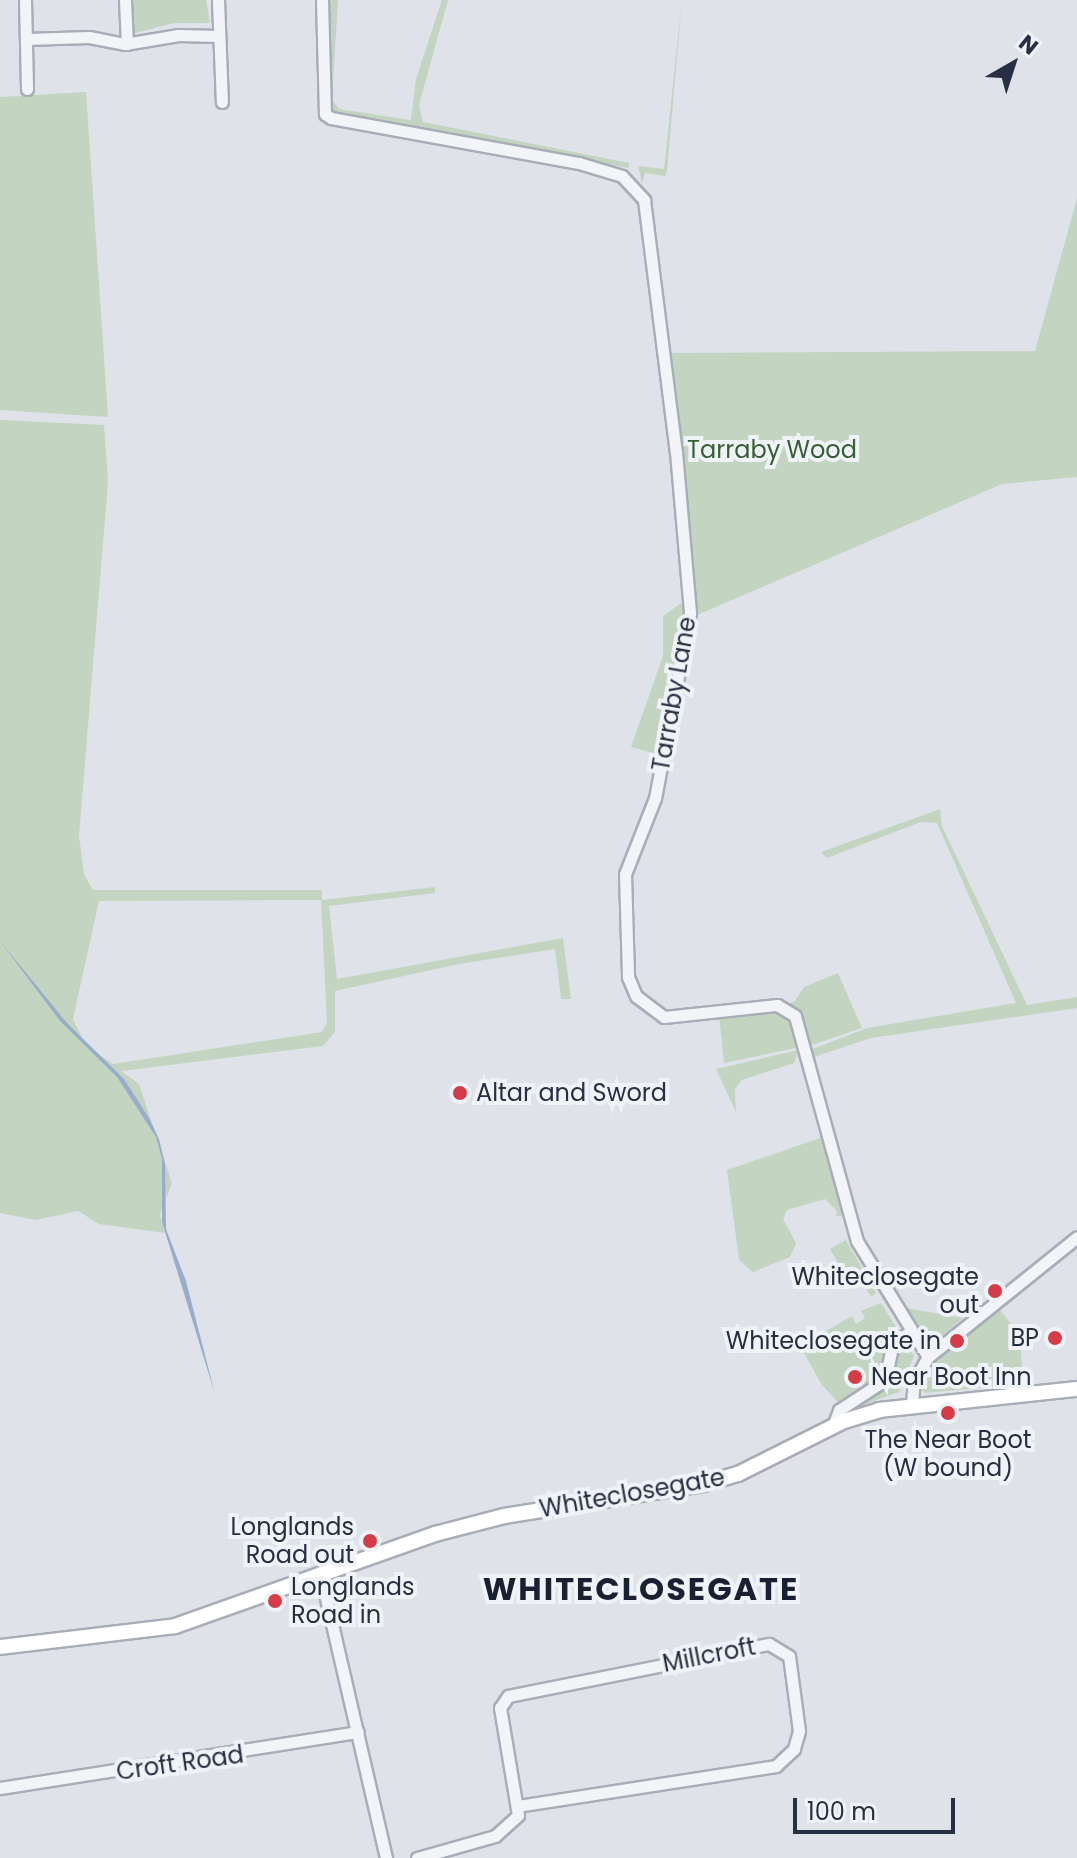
<!DOCTYPE html>
<style>
body{margin:0}
#map{position:relative;width:1077px;height:1858px;overflow:hidden;background:#dfe3e9;font-family:Poppins,sans-serif}
div>[style]{position:absolute}
[style*='--x']{left:calc(var(--x)*1px);top:calc(var(--y)*1px);width:calc(var(--w)*1px);rotate:calc(var(--a)*1deg)}
.green>*{inset:0;background:#c3d4c0}
.water>*{inset:0;background:#98adcc}
.roads{filter:drop-shadow(2px 0 #a8adb7) drop-shadow(-2px 0 #a8adb7) drop-shadow(0 2px #a8adb7) drop-shadow(0 -2px #a8adb7)}
.minor>*{height:11px;margin:-5.5px;padding:0 5.5px;transform-origin:5.5px;border-radius:5.5px;background:#f2f4f7}
.major>*{height:14px;margin:-7px;padding:0 7px;transform-origin:7px;border-radius:7px;background:#fff}
.dots>*{width:22px;height:22px;translate:-50% -50%;box-sizing:border-box;border:4px solid #eff2f7;border-radius:50%}
span{translate:-50% -50%;white-space:nowrap;text-align:center;line-height:1.15;-webkit-text-stroke:8px #eff2f7;paint-order:stroke}
.park-label{font-size:24px;color:#385e33}
.street-label{font-size:24px;color:#272f42}
.poi-label{font-size:24px;color:#272f42}
.left{translate:0 -50%;text-align:left}
.right{translate:-100% -50%;text-align:right}
.district-label{font-size:32px;color:#192032;font-weight:700;letter-spacing:2px}
.north{position:absolute;left:973px;top:24px;width:80px;height:80px;-webkit-text-stroke:6px #eff2f7;paint-order:stroke;rotate:39deg;font-size:22px;font-weight:700;line-height:32px;text-align:center;color:#272f42}
.north::after{content:'';display:block;margin:auto;width:28px;height:36px;background:#272f42;clip-path:polygon(50% 0,100% 100%,50% 72%,0 100%)}
.scale{position:absolute;left:793px;top:1798px;width:162px;height:36px;box-sizing:border-box;border:4px solid #272f42;border-top:0;padding-left:10px;font-size:24px;line-height:28px;white-space:nowrap;color:#272f42;-webkit-text-stroke:6px #eff2f7;paint-order:stroke}
</style>
<div id="map">
<div class="green">
<i style="clip-path:polygon(129px 0,206px 0,210px 23px,174px 23px,131px 34px)"></i>
<i style="clip-path:polygon(330px 0,338px 0,332px 100px,339px 109px,411px 120px,416px 79px,442px 0,448px 0,419px 105px,423px 122px,629px 163px,629px 168px,334px 115px,326px 103px)"></i>
<i style="clip-path:polygon(682px 0,667px 171px,665px 176px,645px 173px,642px 183px,638px 166px,664px 169px)"></i>
<i style="clip-path:polygon(86px 92px,108px 417px,0 410px,0 97px)"></i>
<i style="clip-path:polygon(1077px 198px,1077px 477px,1002px 484px,695px 616px,669px 353px,1035px 351px)"></i>
<i style="clip-path:polygon(evenodd,0 420px,104px 425px,108px 482px,79px 836px,84px 874px,93px 890px,322px 890px,322px 900px,435px 887px,435px 893px,329px 906px,337px 979px,563px 938px,571px 999px,561px 999px,555px 949px,459px 964px,335px 991px,335px 1032px,323px 1046px,121px 1071px,139px 1084px,172px 1183px,160px 1214px,165px 1233px,99px 1224px,78px 1211px,36px 1220px,0 1213px,0 420px,321px 900px,327px 1023px,322px 1032px,113px 1064px,86px 1046px,73px 1019px,99px 901px,321px 900px)"></i>
<i style="clip-path:polygon(683px 602px,684px 632px,657px 754px,631px 747px,663px 656px,663px 616px)"></i>
<i style="clip-path:polygon(940px 809px,942px 826px,1027px 1005px,1077px 997px,1077px 1008px,871px 1038px,811px 1058px,810px 1050px,867px 1028px,1016px 1003px,937px 823px,921px 822px,827px 858px,821px 852px)"></i>
<i style="clip-path:polygon(838px 973px,862px 1028px,815px 1044px,724px 1063px,719px 1016px,780px 1007px,795px 1001px,804px 987px)"></i>
<i style="clip-path:polygon(798px 1050px,794px 1063px,742px 1080px,735px 1089px,736px 1112px,716px 1069px)"></i>
<i style="clip-path:polygon(826px 1136px,844px 1216px,836px 1216px,837px 1211px,825px 1199px,787px 1210px,783px 1219px,796px 1243px,790px 1257px,753px 1272px,739px 1260px,727px 1170px)"></i>
<i style="clip-path:polygon(846px 1240px,876px 1293px,871px 1297px,853px 1266px,841px 1268px,830px 1249px)"></i>
<i style="clip-path:polygon(875px 1267px,892px 1281px,906px 1308px,963px 1318px,929px 1346px,924px 1343px)"></i>
<i style="clip-path:polygon(881px 1303px,914px 1356px,899px 1392px,846px 1411px,822px 1385px,800px 1346px,852px 1316px,856px 1324px,865px 1318px,861px 1311px)"></i>
<i style="clip-path:polygon(1000px 1310px,1020px 1335px,1023px 1384px,924px 1393px,921px 1382px,932px 1362px)"></i>
</div>
<div class="water">
<i style="clip-path:polygon(0 941px,67px 1023px,124px 1079px,149px 1118px,159px 1139px,165px 1164px,166px 1229px,186px 1281px,215px 1394px,162px 1222px,162px 1159px,156px 1137px,117px 1077px,60px 1021px)"></i>
</div>
<div class="roads">
<div class="minor">
<i style="--x:25;--y:0;--w:89;--a:88.7"></i>
<i style="--x:125;--y:0;--w:44;--a:87.4"></i>
<i style="--x:218;--y:0;--w:102;--a:87.8"></i>
<i style="--x:322;--y:0;--w:114;--a:88.5"></i>
<i style="--x:325;--y:114;--w:7;--a:34"></i>
<i style="--x:331;--y:118;--w:252;--a:10.3"></i>
<i style="--x:579;--y:163;--w:45;--a:16.8"></i>
<i style="--x:622;--y:176;--w:33;--a:47"></i>
<i style="--x:644;--y:200;--w:254;--a:82.8"></i>
<i style="--x:676;--y:452;--w:162;--a:85"></i>
<i style="--x:690;--y:613;--w:188;--a:100.7"></i>
<i style="--x:655;--y:798;--w:82;--a:111.5"></i>
<i style="--x:625;--y:874;--w:103;--a:88.3"></i>
<i style="--x:628;--y:977;--w:21;--a:67"></i>
<i style="--x:636;--y:996;--w:35;--a:37"></i>
<i style="--x:664;--y:1017;--w:114;--a:-6.1"></i>
<i style="--x:777;--y:1005;--w:21;--a:31"></i>
<i style="--x:795;--y:1016;--w:233;--a:74.6"></i>
<i style="--x:857;--y:1241;--w:136;--a:58.5"></i>
<i style="--x:26;--y:39;--w:63;--a:-1.8"></i>
<i style="--x:89;--y:37;--w:37;--a:11"></i>
<i style="--x:125;--y:44;--w:54;--a:-9.6"></i>
<i style="--x:178;--y:35;--w:40;--a:1.4"></i>
<i style="--x:912;--y:1403;--w:22;--a:-85"></i>
<i style="--x:914;--y:1381;--w:28;--a:-60"></i>
<i style="--x:928;--y:1357;--w:191;--a:-38.8"></i>
<i style="--x:833;--y:1426;--w:17;--a:-69"></i>
<i style="--x:839;--y:1410;--w:55;--a:-33.1"></i>
<i style="--x:885;--y:1380;--w:35;--a:-78"></i>
<i style="--x:892;--y:1346;--w:22;--a:-39"></i>
<i style="--x:320;--y:1572;--w:294;--a:77"></i>
<i style="--x:0;--y:1788;--w:362;--a:-8.9"></i>
<i style="--x:417;--y:1858;--w:81;--a:-15.8"></i>
<i style="--x:495;--y:1836;--w:31;--a:-42"></i>
<i style="--x:518;--y:1815;--w:109;--a:-99.5"></i>
<i style="--x:500;--y:1708;--w:14;--a:-56"></i>
<i style="--x:508;--y:1696;--w:266;--a:-11.3"></i>
<i style="--x:769;--y:1644;--w:23;--a:31"></i>
<i style="--x:789;--y:1656;--w:76;--a:82.4"></i>
<i style="--x:799;--y:1731;--w:19;--a:106"></i>
<i style="--x:794;--y:1749;--w:25;--a:137"></i>
<i style="--x:776;--y:1766;--w:261;--a:171.2"></i>
</div>
<div class="major">
<i style="--x:0;--y:1647;--w:176;--a:-6.8"></i>
<i style="--x:175;--y:1626;--w:276;--a:-19.5"></i>
<i style="--x:435;--y:1534;--w:71;--a:-14.6"></i>
<i style="--x:504;--y:1516;--w:202;--a:-9.1"></i>
<i style="--x:703;--y:1484;--w:36;--a:-16"></i>
<i style="--x:738;--y:1474;--w:119;--a:-26.6"></i>
<i style="--x:844;--y:1421;--w:37;--a:-17"></i>
<i style="--x:879;--y:1410;--w:199;--a:-6.1"></i>
</div>
</div>
<div class="dots">
<i style="left:460px;top:1093px;background:#d63c47"></i>
<i style="left:995px;top:1291px;background:#d63c47"></i>
<i style="left:1055px;top:1338px;background:#d63c47"></i>
<i style="left:957px;top:1341px;background:#d63c47"></i>
<i style="left:855px;top:1377px;background:#d63c47"></i>
<i style="left:948px;top:1413px;background:#d63c47"></i>
<i style="left:370px;top:1541px;background:#d63c47"></i>
<i style="left:275px;top:1601px;background:#d63c47"></i>
</div>
<div class="park-label">
<span style="left:772px;top:450px">Tarraby Wood</span>
</div>
<div class="street-label">
<span style="left:674px;top:694px;rotate:-80deg">Tarraby Lane</span>
<span style="left:632px;top:1493px;rotate:-10deg">Whiteclosegate</span>
<span style="left:709px;top:1655px;rotate:-11deg">Millcroft</span>
<span style="left:180px;top:1763px;rotate:-8deg">Croft Road</span>
</div>
<div class="poi-label">
<span class="left" style="left:476px;top:1093px">Altar and Sword</span>
<span class="right" style="left:979px;top:1291px">Whiteclosegate<br>out</span>
<span class="right" style="left:1039px;top:1338px">BP</span>
<span class="right" style="left:941px;top:1341px">Whiteclosegate in</span>
<span class="left" style="left:871px;top:1377px">Near Boot Inn</span>
<span style="left:948px;top:1454px">The Near Boot<br>(W bound)</span>
<span class="right" style="left:354px;top:1541px">Longlands<br>Road out</span>
<span class="left" style="left:291px;top:1601px">Longlands<br>Road in</span>
</div>
<div class="district-label">
<span style="left:641px;top:1589px">WHITECLOSEGATE</span>
</div>
<div class="north">N</div>
<div class="scale">100 m</div>
</div>
